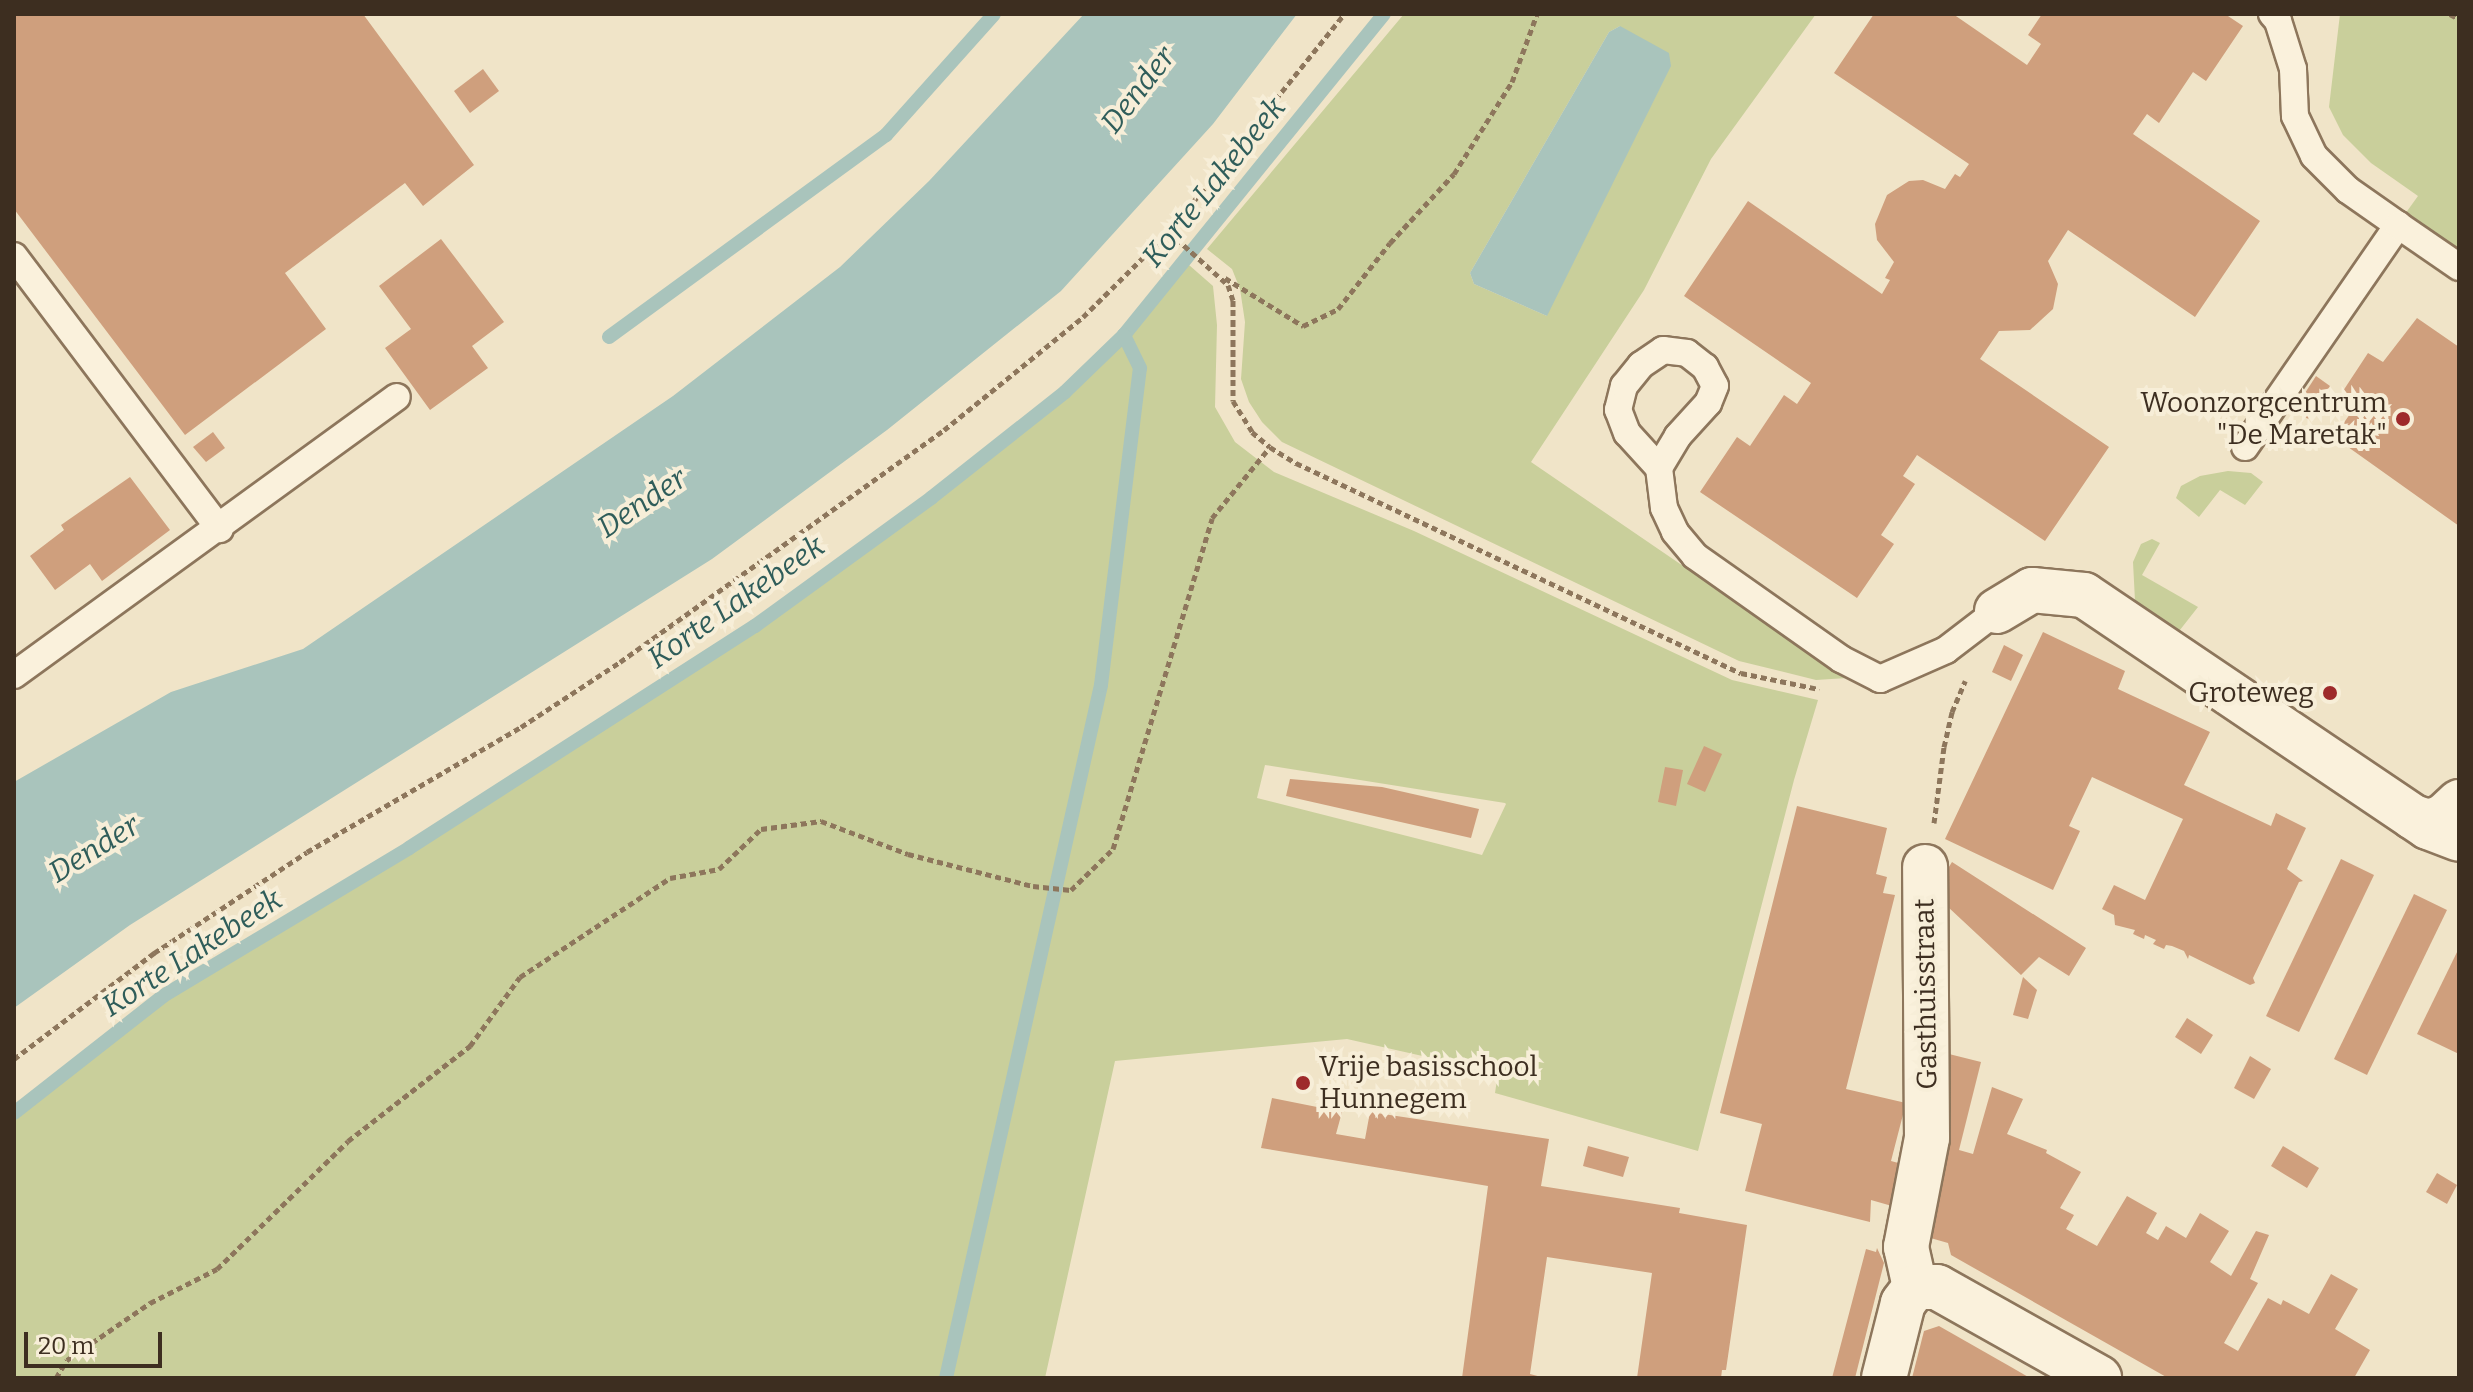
<!DOCTYPE html>
<style>
body{margin:0}
#map{position:relative;width:2473px;height:1392px;overflow:hidden;background:#f0e4c8;font-family:Bitter,serif}
div>[style]{position:absolute}
[style*='--x']{left:calc(var(--x)*1px);top:calc(var(--y)*1px);width:calc(var(--w)*1px);rotate:calc(var(--a)*1deg)}
.green>*{inset:0;background:#c9cf9b}
.water>*{inset:0;background:#a9c4bc}
.stream>*{height:14px;margin:-7px;padding:0 7px;transform-origin:7px;border-radius:7px;background:#a9c4bc}
.building>*{inset:0;background:#cf9f7d}
.path>*{height:5px;margin-top:-2.5px;transform-origin:0;background:repeating-linear-gradient(90deg,#8d765c 0 6px,transparent 0 10px)}
.roads{filter:drop-shadow(2px 0 #8d765c) drop-shadow(-2px 0 #8d765c) drop-shadow(0 2px #8d765c) drop-shadow(0 -2px #8d765c)}
.lane>*{height:26px;margin:-13px;padding:0 13px;transform-origin:13px;border-radius:13px;background:#faf1dc}
.street>*{height:44px;margin:-22px;padding:0 22px;transform-origin:22px;border-radius:22px;background:#faf1dc}
.dots>*{width:22px;height:22px;translate:-50% -50%;box-sizing:border-box;border:4px solid #f7eed8;border-radius:50%}
span{translate:-50% -50%;white-space:nowrap;text-align:center;line-height:1.15;-webkit-text-stroke:8px #f7eed8;paint-order:stroke}
.poi-label{font-size:28px;color:#3d2e20}
.right{translate:-100% -50%;text-align:right}
.left{translate:0 -50%;text-align:left}
.street-label{font-size:28px;color:#3d2e20}
.water-label{font-size:30px;color:#2f5d5a;font-style:italic}
.frame{position:absolute;inset:0;border:16px solid #3d2e20;pointer-events:none}
.scale{position:absolute;left:24px;top:1332px;width:138px;height:36px;box-sizing:border-box;border:4px solid #3d2e20;border-top:0;padding-left:10px;font-size:24px;line-height:28px;white-space:nowrap;color:#3d2e20;-webkit-text-stroke:6px #f7eed8;paint-order:stroke}
</style>
<div id="map">
<div class="green">
<i style="clip-path:polygon(evenodd,1404px 14px,1816px 14px,1711px 159px,1644px 290px,1531px 462px,1847px 678px,1816px 680px,1739px 661px,1282px 442px,1262px 422px,1249px 402px,1241px 379px,1245px 322px,1240px 289px,1232px 269px,1207px 249px,1404px 14px,1620px 26px,1547px 315px,1547px 316px,1474px 284px,1470px 273px,1609px 32px,1620px 26px)"></i>
<i style="clip-path:polygon(2340px 14px,2459px 14px,2459px 253px,2405px 214px,2418px 196px,2371px 163px,2343px 135px,2329px 107px)"></i>
<i style="clip-path:polygon(evenodd,1189px 265px,1213px 286px,1217px 325px,1215px 407px,1235px 442px,1274px 472px,1414px 531px,1732px 680px,1818px 700px,1794px 780px,1698px 1151px,1495px 1093px,1498px 1073px,1347px 1039px,1115px 1061px,1045px 1378px,14px 1378px,14px 1113px,163px 996px,409px 848px,755px 626px,931px 498px,1065px 392px,1189px 265px,1265px 765px,1505px 803px,1506px 804px,1482px 855px,1257px 798px,1265px 765px)"></i>
<i style="clip-path:polygon(2228px 471px,2251px 473px,2263px 482px,2245px 505px,2220px 490px,2199px 517px,2176px 498px,2181px 486px,2200px 476px)"></i>
<i style="clip-path:polygon(2152px 539px,2160px 543px,2142px 575px,2198px 607px,2176px 635px,2141px 612px,2135px 601px,2133px 562px,2141px 544px)"></i>
</div>
<div class="water">
<i style="clip-path:polygon(1084px 14px,1297px 14px,1213px 124px,1061px 291px,887px 430px,712px 559px,130px 925px,14px 1008px,14px 782px,171px 692px,303px 649px,673px 396px,840px 267px,929px 181px)"></i>
<i style="clip-path:polygon(1620px 26px,1669px 53px,1671px 66px,1547px 316px,1474px 284px,1470px 273px,1609px 32px)"></i>
</div>
<div class="stream">
<i style="--x:609;--y:337;--w:343;--a:-36.1"></i>
<i style="--x:886;--y:135;--w:162;--a:-48.2"></i>
<i style="--x:14;--y:1113;--w:189;--a:-38.1"></i>
<i style="--x:163;--y:996;--w:287;--a:-31"></i>
<i style="--x:409;--y:848;--w:411;--a:-32.7"></i>
<i style="--x:755;--y:626;--w:218;--a:-36"></i>
<i style="--x:931;--y:498;--w:171;--a:-38.3"></i>
<i style="--x:1065;--y:392;--w:82;--a:-44"></i>
<i style="--x:1124;--y:335;--w:413;--a:-51"></i>
<i style="--x:946;--y:1378;--w:710;--a:-77.39"></i>
<i style="--x:1101;--y:685;--w:319;--a:-83"></i>
<i style="--x:1140;--y:368;--w:37;--a:-116"></i>
</div>
<div class="building">
<i style="clip-path:polygon(14px 14px,363px 14px,474px 165px,423px 206px,405px 183px,285px 273px,326px 329px,185px 435px,14px 209px)"></i>
<i style="clip-path:polygon(1874px 14px,1953px 14px,2027px 65px,2041px 44px,2028px 35px,2042px 14px,2225px 14px,2243px 26px,2206px 81px,2193px 72px,2159px 123px,2147px 114px,2133px 134px,2260px 221px,2195px 317px,2068px 230px,2048px 261px,2058px 284px,2053px 309px,2030px 330px,1999px 331px,1980px 359px,2109px 447px,2045px 541px,1917px 455px,1903px 476px,1915px 484px,1881px 535px,1894px 544px,1857px 598px,1700px 492px,1737px 437px,1750px 446px,1784px 395px,1797px 404px,1811px 383px,1684px 296px,1748px 201px,1882px 294px,1890px 280px,1885px 278px,1894px 262px,1877px 240px,1875px 224px,1887px 195px,1909px 181px,1923px 180px,1945px 189px,1955px 174px,1960px 177px,1969px 164px,1834px 73px)"></i>
<i style="clip-path:polygon(483px 69px,499px 91px,470px 113px,454px 91px)"></i>
<i style="clip-path:polygon(441px 239px,504px 322px,472px 346px,488px 368px,430px 410px,385px 348px,411px 329px,379px 286px)"></i>
<i style="clip-path:polygon(2417px 318px,2459px 347px,2459px 526px,2334px 437px,2359px 401px,2343px 391px,2368px 353px,2383px 362px)"></i>
<i style="clip-path:polygon(2316px 376px,2330px 386px,2308px 419px,2294px 410px)"></i>
<i style="clip-path:polygon(213px 432px,225px 448px,206px 462px,193px 447px)"></i>
<i style="clip-path:polygon(130px 477px,170px 530px,102px 581px,90px 564px,55px 590px,30px 556px,64px 530px,61px 525px)"></i>
<i style="clip-path:polygon(2043px 632px,2125px 671px,2118px 689px,2210px 732px,2184px 785px,2271px 826px,2276px 813px,2306px 828px,2287px 869px,2303px 881px,2299px 882px,2253px 978px,2255px 983px,2250px 985px,2189px 955px,2188px 959px,2184px 951px,2172px 946px,2166px 945px,2164px 949px,2153px 944px,2156px 940px,2145px 935px,2144px 939px,2133px 934px,2135px 930px,2115px 925px,2114px 915px,2102px 909px,2114px 885px,2145px 900px,2183px 819px,2092px 777px,2069px 826px,2080px 831px,2053px 890px,1945px 839px)"></i>
<i style="clip-path:polygon(2004px 645px,2023px 655px,2011px 681px,1992px 672px)"></i>
<i style="clip-path:polygon(1704px 746px,1722px 754px,1705px 792px,1687px 784px)"></i>
<i style="clip-path:polygon(1665px 767px,1683px 770px,1676px 806px,1658px 802px)"></i>
<i style="clip-path:polygon(1290px 779px,1382px 787px,1479px 809px,1471px 838px,1286px 796px)"></i>
<i style="clip-path:polygon(1797px 806px,1887px 828px,1876px 874px,1887px 877px,1883px 893px,1895px 895px,1846px 1089px,1906px 1103px,1891px 1161px,1902px 1164px,1892px 1206px,1871px 1200px,1870px 1222px,1745px 1191px,1762px 1124px,1720px 1113px)"></i>
<i style="clip-path:polygon(2341px 859px,2374px 875px,2299px 1032px,2266px 1016px)"></i>
<i style="clip-path:polygon(1952px 862px,2086px 948px,2069px 976px,2039px 957px,2021px 975px,1933px 893px)"></i>
<i style="clip-path:polygon(2414px 894px,2447px 910px,2367px 1075px,2334px 1059px)"></i>
<i style="clip-path:polygon(2459px 948px,2459px 1054px,2417px 1034px)"></i>
<i style="clip-path:polygon(2023px 977px,2037px 990px,2028px 1019px,2013px 1015px)"></i>
<i style="clip-path:polygon(2187px 1018px,2213px 1035px,2201px 1054px,2175px 1037px)"></i>
<i style="clip-path:polygon(1937px 1051px,1981px 1062px,1959px 1150px,1973px 1154px,1992px 1087px,2023px 1099px,2007px 1134px,2047px 1150px,2046px 1153px,2081px 1172px,2060px 1208px,2074px 1215px,2066px 1229px,2097px 1246px,2127px 1196px,2157px 1213px,2146px 1233px,2158px 1240px,2166px 1226px,2186px 1238px,2200px 1213px,2229px 1231px,2210px 1262px,2231px 1276px,2256px 1231px,2269px 1235px,2250px 1279px,2258px 1283px,2224px 1343px,2238px 1351px,2268px 1298px,2281px 1305px,2283px 1300px,2309px 1314px,2331px 1274px,2358px 1289px,2335px 1329px,2370px 1350px,2354px 1378px,2168px 1378px,1951px 1255px,1948px 1243px,1913px 1233px)"></i>
<i style="clip-path:polygon(2250px 1056px,2271px 1069px,2254px 1099px,2234px 1088px)"></i>
<i style="clip-path:polygon(1272px 1098px,1342px 1112px,1336px 1134px,1365px 1139px,1370px 1112px,1549px 1139px,1541px 1186px,1680px 1208px,1679px 1213px,1747px 1225px,1726px 1370px,1722px 1370px,1721px 1378px,1637px 1378px,1652px 1273px,1547px 1257px,1530px 1374px,1545px 1378px,1462px 1378px,1488px 1186px,1261px 1148px)"></i>
<i style="clip-path:polygon(1588px 1146px,1629px 1157px,1623px 1177px,1583px 1166px)"></i>
<i style="clip-path:polygon(2283px 1146px,2319px 1168px,2307px 1188px,2271px 1166px)"></i>
<i style="clip-path:polygon(2437px 1173px,2457px 1185px,2447px 1204px,2426px 1192px)"></i>
<i style="clip-path:polygon(1877px 1248px,1884px 1263px,1855px 1378px,1832px 1378px,1866px 1249px,1876px 1252px)"></i>
<i style="clip-path:polygon(1939px 1326px,2011px 1367px,2030px 1378px,1912px 1378px,1924px 1331px)"></i>
</div>
<div class="path">
<i style="--x:2450;--y:14;--w:10;--a:29"></i>
<i style="--x:1169;--y:232;--w:79;--a:41.9"></i>
<i style="--x:1228;--y:285;--w:16;--a:72"></i>
<i style="--x:1233;--y:300;--w:101;--a:90"></i>
<i style="--x:1233;--y:401;--w:36;--a:58"></i>
<i style="--x:1252;--y:432;--w:23;--a:40"></i>
<i style="--x:1270;--y:447;--w:31;--a:32"></i>
<i style="--x:1296;--y:463;--w:492;--a:25.3"></i>
<i style="--x:1741;--y:673;--w:80;--a:11.6"></i>
<i style="--x:1225;--y:278;--w:92;--a:31.6"></i>
<i style="--x:1303;--y:326;--w:39;--a:-26"></i>
<i style="--x:1338;--y:309;--w:84;--a:-51.8"></i>
<i style="--x:1390;--y:243;--w:94;--a:-47.2"></i>
<i style="--x:1454;--y:174;--w:109;--a:-57.8"></i>
<i style="--x:1512;--y:82;--w:72;--a:-69.8"></i>
<i style="--x:1934;--y:823;--w:77;--a:-82.5"></i>
<i style="--x:1944;--y:747;--w:36;--a:-77"></i>
<i style="--x:1952;--y:712;--w:34;--a:-67"></i>
<i style="--x:14;--y:1059;--w:176;--a:-37.1"></i>
<i style="--x:154;--y:953;--w:183;--a:-33.4"></i>
<i style="--x:307;--y:852;--w:248;--a:-30.3"></i>
<i style="--x:521;--y:727;--w:118;--a:-33.3"></i>
<i style="--x:620;--y:662;--w:398;--a:-35.6"></i>
<i style="--x:944;--y:430;--w:179;--a:-39.1"></i>
<i style="--x:1083;--y:317;--w:121;--a:-44.7"></i>
<i style="--x:1169;--y:232;--w:280;--a:-51.2"></i>
<i style="--x:56;--y:1378;--w:21;--a:-59"></i>
<i style="--x:67;--y:1360;--w:101;--a:-34.5"></i>
<i style="--x:150;--y:1303;--w:75;--a:-26.9"></i>
<i style="--x:217;--y:1269;--w:183;--a:-44.3"></i>
<i style="--x:348;--y:1141;--w:155;--a:-37.9"></i>
<i style="--x:470;--y:1046;--w:85;--a:-54.1"></i>
<i style="--x:520;--y:977;--w:180;--a:-33.4"></i>
<i style="--x:670;--y:878;--w:50;--a:-10.4"></i>
<i style="--x:719;--y:869;--w:58;--a:-43.6"></i>
<i style="--x:761;--y:829;--w:61;--a:-7.6"></i>
<i style="--x:821;--y:821;--w:93;--a:20.8"></i>
<i style="--x:908;--y:854;--w:129;--a:14.4"></i>
<i style="--x:1033;--y:886;--w:38;--a:6"></i>
<i style="--x:1071;--y:890;--w:59;--a:-44.3"></i>
<i style="--x:1113;--y:849;--w:345;--a:-73.3"></i>
<i style="--x:1212;--y:518;--w:92;--a:-50.8"></i>
</div>
<div class="roads">
<div class="lane">
<i style="--x:2272;--y:14;--w:9;--a:49"></i>
<i style="--x:2278;--y:21;--w:50;--a:72.6"></i>
<i style="--x:2293;--y:69;--w:47;--a:87.6"></i>
<i style="--x:2295;--y:116;--w:44;--a:64.6"></i>
<i style="--x:2314;--y:156;--w:48;--a:45"></i>
<i style="--x:2348;--y:190;--w:61;--a:35"></i>
<i style="--x:14;--y:256;--w:342;--a:53"></i>
<i style="--x:2245;--y:447;--w:270;--a:-55.4"></i>
<i style="--x:2398;--y:225;--w:74;--a:34.5"></i>
<i style="--x:1659;--y:468;--w:47;--a:-132.4"></i>
<i style="--x:1627;--y:433;--w:25;--a:-111"></i>
<i style="--x:1618;--y:410;--w:25;--a:-76"></i>
<i style="--x:1624;--y:386;--w:27;--a:-51"></i>
<i style="--x:1641;--y:365;--w:27;--a:-34"></i>
<i style="--x:1663;--y:350;--w:24;--a:7"></i>
<i style="--x:1687;--y:353;--w:23;--a:38"></i>
<i style="--x:1705;--y:367;--w:21;--a:62"></i>
<i style="--x:1715;--y:386;--w:18;--a:112"></i>
<i style="--x:1708;--y:403;--w:45;--a:132.3"></i>
<i style="--x:1678;--y:436;--w:37;--a:121"></i>
<i style="--x:1659;--y:468;--w:40;--a:82.9"></i>
<i style="--x:1664;--y:508;--w:26;--a:65"></i>
<i style="--x:1675;--y:532;--w:31;--a:50"></i>
<i style="--x:1695;--y:556;--w:179;--a:35.2"></i>
<i style="--x:1841;--y:659;--w:44;--a:27.1"></i>
<i style="--x:1880;--y:679;--w:72;--a:-23.7"></i>
<i style="--x:1946;--y:650;--w:64;--a:-37.4"></i>
<i style="--x:14;--y:675;--w:473;--a:-36"></i>
</div>
<div class="street">
<i style="--x:1997;--y:611;--w:41;--a:-31"></i>
<i style="--x:2032;--y:590;--w:52;--a:5.5"></i>
<i style="--x:2084;--y:595;--w:415;--a:34"></i>
<i style="--x:2428;--y:827;--w:33;--a:21"></i>
<i style="--x:2413;--y:817;--w:17;--a:17"></i>
<i style="--x:2429;--y:822;--w:15;--a:-20"></i>
<i style="--x:2443;--y:817;--w:22;--a:-43"></i>
<i style="--x:1915;--y:1287;--w:41;--a:-102.7"></i>
<i style="--x:1906;--y:1247;--w:111;--a:-79.1"></i>
<i style="--x:1927;--y:1138;--w:271;--a:-90.4"></i>
<i style="--x:1915;--y:1287;--w:22;--a:0"></i>
<i style="--x:1937;--y:1287;--w:186;--a:29.3"></i>
<i style="--x:1884;--y:1378;--w:77;--a:-75.8"></i>
<i style="--x:1903;--y:1303;--w:20;--a:-53"></i>
</div>
</div>
<div class="dots">
<i style="left:2403px;top:419px;background:#9e2a2b"></i>
<i style="left:2330px;top:693px;background:#9e2a2b"></i>
<i style="left:1303px;top:1083px;background:#9e2a2b"></i>
</div>
<div class="poi-label">
<span class="right" style="left:2387px;top:419px">Woonzorgcentrum<br>"De Maretak"</span>
<span class="right" style="left:2314px;top:693px">Groteweg</span>
<span class="left" style="left:1319px;top:1083px">Vrije basisschool<br>Hunnegem</span>
</div>
<div class="street-label">
<span style="left:1926px;top:994px;rotate:-91deg">Gasthuisstraat</span>
</div>
<div class="water-label">
<span style="left:1138px;top:90px;rotate:-52deg">Dender</span>
<span style="left:1214px;top:182px;rotate:-51deg">Korte Lakebeek</span>
<span style="left:642px;top:503px;rotate:-34deg">Dender</span>
<span style="left:736px;top:602px;rotate:-35deg">Korte Lakebeek</span>
<span style="left:94px;top:849px;rotate:-32deg">Dender</span>
<span style="left:192px;top:953px;rotate:-33deg">Korte Lakebeek</span>
</div>
<div class="frame"></div>
<div class="scale">20 m</div>
</div>
